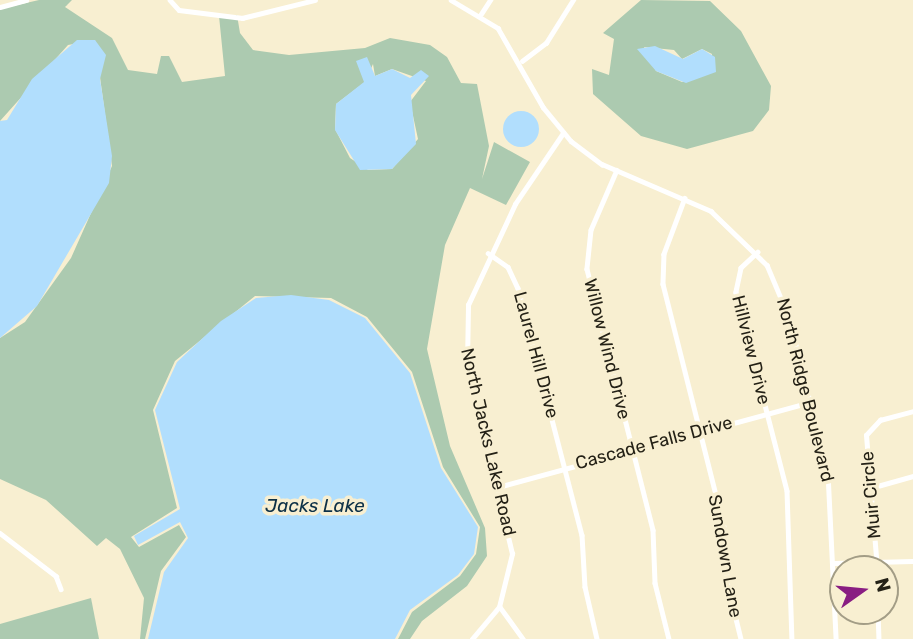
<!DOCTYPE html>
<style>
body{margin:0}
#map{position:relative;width:913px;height:639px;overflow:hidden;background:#f8efd1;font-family:Rubik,sans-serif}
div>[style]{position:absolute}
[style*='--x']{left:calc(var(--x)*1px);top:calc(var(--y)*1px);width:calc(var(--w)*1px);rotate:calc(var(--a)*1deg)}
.green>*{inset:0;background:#accab0}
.water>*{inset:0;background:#b1defd}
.round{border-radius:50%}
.minor>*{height:4.5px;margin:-2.25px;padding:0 2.25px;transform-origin:2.25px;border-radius:2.25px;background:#fff}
span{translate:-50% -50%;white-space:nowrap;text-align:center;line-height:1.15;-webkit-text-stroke:7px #f8efd1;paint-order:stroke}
.street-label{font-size:18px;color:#242116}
.water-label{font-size:19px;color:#0c3046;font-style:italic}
.north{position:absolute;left:829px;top:555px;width:70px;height:70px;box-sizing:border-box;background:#f8efd1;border:2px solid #a39d86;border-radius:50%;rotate:75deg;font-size:19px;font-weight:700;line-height:28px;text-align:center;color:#242116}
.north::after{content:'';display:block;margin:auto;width:24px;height:32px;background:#891d82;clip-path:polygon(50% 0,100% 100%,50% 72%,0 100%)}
</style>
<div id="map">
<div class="green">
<i style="clip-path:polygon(evenodd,39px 0,72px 0,65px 7px,112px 38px,128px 70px,157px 74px,161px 56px,169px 56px,182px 82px,225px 76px,219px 16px,237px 15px,240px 33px,253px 50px,289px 55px,365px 48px,390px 38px,430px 45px,447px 57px,461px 83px,477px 84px,489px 146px,482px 179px,494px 142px,530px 162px,506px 205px,470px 188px,445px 245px,427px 349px,450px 446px,485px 528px,487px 556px,467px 586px,422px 621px,410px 639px,398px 639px,412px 612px,460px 576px,476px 554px,480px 527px,443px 467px,412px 372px,367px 317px,331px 298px,255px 296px,175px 361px,153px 410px,177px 508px,131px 537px,139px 547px,179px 525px,186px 537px,161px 571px,145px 639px,140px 639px,144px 598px,120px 549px,106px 538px,97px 546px,46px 500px,0 479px,0 338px,25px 322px,71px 258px,112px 166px,95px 40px,68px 45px,0 121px,0 9px,39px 0,373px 64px,375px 76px,392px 69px,426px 81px,410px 102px,418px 139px,392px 169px,368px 170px,350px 158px,335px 129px,336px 104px,365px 82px,373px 64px)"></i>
<i style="clip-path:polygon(evenodd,641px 0,710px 1px,741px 31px,771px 86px,769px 110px,753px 131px,687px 149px,641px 136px,593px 94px,592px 69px,609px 75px,614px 39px,603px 33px,641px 0,644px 47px,674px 50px,682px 59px,702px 49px,712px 54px,710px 73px,682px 82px,656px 71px,644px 47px)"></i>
<i style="clip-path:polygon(91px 598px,99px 639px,0 639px,0 624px)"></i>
</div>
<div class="water">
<i style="clip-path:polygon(77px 40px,95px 40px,106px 55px,100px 79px,112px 156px,109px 183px,37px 306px,0 338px,0 121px,7px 120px,32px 79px)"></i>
<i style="clip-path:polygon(655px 46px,683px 59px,702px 49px,715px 57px,716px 72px,686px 83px,656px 71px,637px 49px)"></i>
<i style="clip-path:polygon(367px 57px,375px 76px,392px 69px,410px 78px,421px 70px,429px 76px,411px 95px,416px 144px,392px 169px,360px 170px,335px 130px,336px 104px,364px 82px,356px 61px)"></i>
<i class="round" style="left:503px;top:111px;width:36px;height:36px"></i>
<i style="clip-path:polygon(291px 295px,329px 300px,365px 318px,410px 373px,441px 468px,478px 527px,474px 554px,458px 575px,410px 610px,395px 639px,148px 639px,164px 572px,188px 538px,180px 522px,138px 545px,134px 536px,180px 509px,155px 410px,177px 362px,221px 321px,256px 298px)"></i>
</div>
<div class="minor">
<i style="--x:170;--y:0;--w:13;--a:48"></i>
<i style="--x:179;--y:10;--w:64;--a:7.2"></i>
<i style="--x:242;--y:18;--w:75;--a:-13.9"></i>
<i style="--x:451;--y:0;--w:55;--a:30.8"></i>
<i style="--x:498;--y:28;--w:91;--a:60.3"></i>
<i style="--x:543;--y:107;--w:44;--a:50.5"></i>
<i style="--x:571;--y:141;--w:39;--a:37"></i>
<i style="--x:602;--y:164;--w:119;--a:23.3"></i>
<i style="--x:711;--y:211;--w:78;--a:44"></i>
<i style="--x:767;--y:265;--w:56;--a:67.1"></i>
<i style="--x:789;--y:317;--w:161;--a:76"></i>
<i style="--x:828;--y:473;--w:166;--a:87.2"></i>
<i style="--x:0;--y:7;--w:27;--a:-15"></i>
<i style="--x:481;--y:14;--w:17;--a:-57"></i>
<i style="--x:522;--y:61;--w:30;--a:-37"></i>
<i style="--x:546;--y:43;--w:51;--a:-57.9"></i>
<i style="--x:617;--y:170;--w:65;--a:113.4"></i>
<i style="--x:591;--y:230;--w:39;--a:96"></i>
<i style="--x:587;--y:269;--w:269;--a:75.8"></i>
<i style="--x:653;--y:530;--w:53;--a:87.8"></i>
<i style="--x:655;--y:583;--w:58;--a:76"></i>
<i style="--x:685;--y:198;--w:60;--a:110.6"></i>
<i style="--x:664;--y:254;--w:30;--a:92"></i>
<i style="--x:663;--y:284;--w:254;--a:75.9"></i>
<i style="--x:725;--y:530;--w:52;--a:87.8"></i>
<i style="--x:727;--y:582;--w:59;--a:76.2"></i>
<i style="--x:758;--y:252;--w:23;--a:137"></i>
<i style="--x:741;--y:268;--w:25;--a:102"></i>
<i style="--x:736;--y:292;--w:205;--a:75.6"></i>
<i style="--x:787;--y:491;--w:148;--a:88.1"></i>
<i style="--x:488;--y:253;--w:24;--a:35"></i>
<i style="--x:508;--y:267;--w:23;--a:65"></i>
<i style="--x:518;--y:288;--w:255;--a:75.5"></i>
<i style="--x:582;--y:535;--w:52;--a:86.7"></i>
<i style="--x:585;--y:587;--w:53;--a:77"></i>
<i style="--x:498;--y:487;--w:324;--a:-15.2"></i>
<i style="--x:874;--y:487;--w:41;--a:-15.8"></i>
<i style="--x:0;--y:533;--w:71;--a:37.5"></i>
<i style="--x:56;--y:576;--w:14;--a:69"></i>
<i style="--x:834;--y:563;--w:79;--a:-1.5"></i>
<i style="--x:877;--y:569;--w:134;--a:-94.7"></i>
<i style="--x:866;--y:435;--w:21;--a:-47"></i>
<i style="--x:880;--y:420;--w:34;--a:-15"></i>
<i style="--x:500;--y:607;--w:39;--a:54"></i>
<i style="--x:878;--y:611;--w:28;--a:88"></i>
<i style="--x:472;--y:639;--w:42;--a:-49.8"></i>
<i style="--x:499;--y:607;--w:55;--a:-76.2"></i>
<i style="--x:512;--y:554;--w:195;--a:-103.3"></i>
<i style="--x:467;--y:364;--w:59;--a:-89"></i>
<i style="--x:468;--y:305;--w:111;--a:-65"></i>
<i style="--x:515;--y:204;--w:86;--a:-55.9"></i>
</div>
<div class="street-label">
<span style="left:607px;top:349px;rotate:76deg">Willow Wind Drive</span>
<span style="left:751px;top:350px;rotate:76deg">Hillview Drive</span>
<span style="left:536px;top:355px;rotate:75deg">Laurel Hill Drive</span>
<span style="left:805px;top:390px;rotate:76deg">North Ridge Boulevard</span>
<span style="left:488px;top:442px;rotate:77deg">North Jacks Lake Road</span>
<span style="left:654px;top:443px;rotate:-15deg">Cascade Falls Drive</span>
<span style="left:871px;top:495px;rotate:-95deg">Muir Circle</span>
<span style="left:725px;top:556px;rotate:80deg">Sundown Lane</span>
</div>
<div class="water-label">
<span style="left:315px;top:506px">Jacks Lake</span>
</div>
<div class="north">N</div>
</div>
